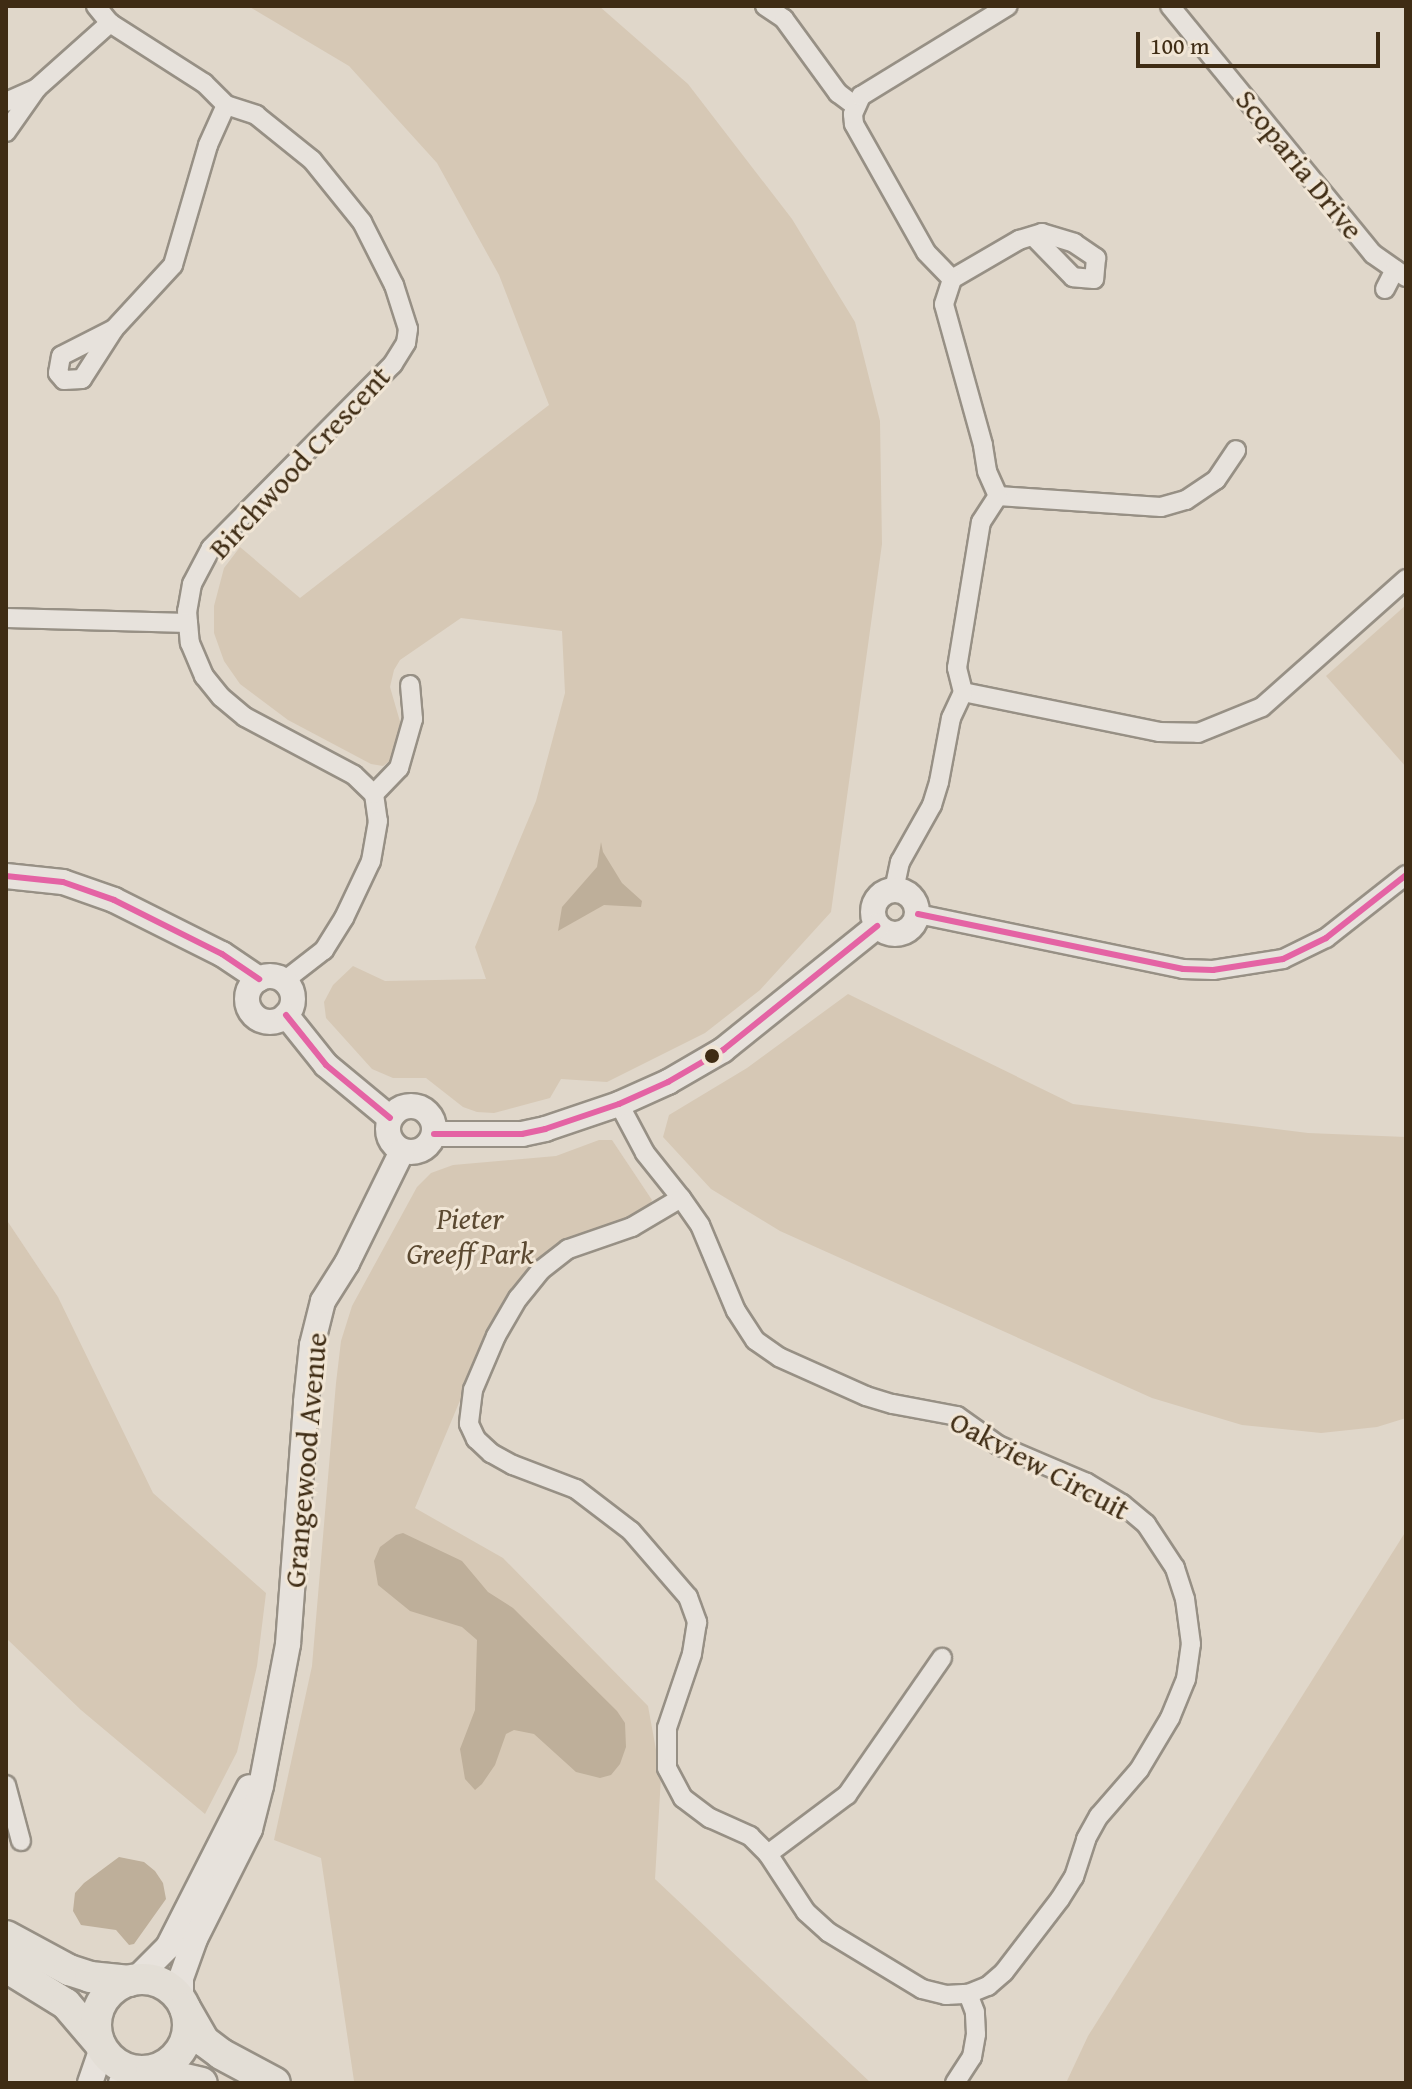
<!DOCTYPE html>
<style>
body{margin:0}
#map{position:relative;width:1412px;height:2089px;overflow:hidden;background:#e0d7ca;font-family:"Gentium Book Plus",serif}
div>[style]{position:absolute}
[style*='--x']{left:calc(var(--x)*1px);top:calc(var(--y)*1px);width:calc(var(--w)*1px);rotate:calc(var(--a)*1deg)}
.green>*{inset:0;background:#d6c8b5}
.water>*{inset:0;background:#beaf9a}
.roads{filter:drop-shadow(2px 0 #979085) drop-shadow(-2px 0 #979085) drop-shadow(0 2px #979085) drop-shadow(0 -2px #979085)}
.minor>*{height:18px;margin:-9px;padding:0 9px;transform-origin:9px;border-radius:9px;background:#e7e2dc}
.tertiary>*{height:24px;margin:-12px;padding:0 12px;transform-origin:12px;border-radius:12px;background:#e7e2dc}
.tertiary>.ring{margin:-12px;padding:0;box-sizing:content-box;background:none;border:24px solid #e7e2dc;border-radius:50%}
.primary>*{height:30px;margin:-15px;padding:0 15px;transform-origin:15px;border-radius:15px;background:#e3ded6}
.primary>.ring{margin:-15px;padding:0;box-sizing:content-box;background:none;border:30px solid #e3ded6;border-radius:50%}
.bus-1>*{height:6px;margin:-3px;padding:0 3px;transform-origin:3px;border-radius:3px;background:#e463a4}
.dots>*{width:22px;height:22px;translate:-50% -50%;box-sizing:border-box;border:4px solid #f1e6d6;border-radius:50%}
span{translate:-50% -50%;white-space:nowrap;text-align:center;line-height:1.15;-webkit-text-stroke:6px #f1e6d6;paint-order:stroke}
.street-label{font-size:30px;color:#3f2c14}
.park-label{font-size:30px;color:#5b4931;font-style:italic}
.frame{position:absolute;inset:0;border:8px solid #3f2c14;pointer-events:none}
.scale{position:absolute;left:1136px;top:32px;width:244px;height:36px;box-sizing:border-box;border:4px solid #3f2c14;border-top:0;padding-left:10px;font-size:24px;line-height:28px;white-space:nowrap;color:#3f2c14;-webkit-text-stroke:6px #f1e6d6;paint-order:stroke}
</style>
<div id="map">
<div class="green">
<i style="clip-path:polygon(248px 6px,599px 6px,688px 84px,792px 219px,855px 322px,880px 421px,882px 544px,831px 912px,760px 990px,705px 1033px,607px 1082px,561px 1079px,550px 1098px,494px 1113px,477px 1112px,463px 1107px,426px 1078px,393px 1078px,372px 1069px,326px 1018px,324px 1002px,333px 985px,353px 966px,385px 981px,486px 979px,475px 947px,536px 801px,565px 693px,562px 631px,461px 618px,400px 660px,394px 670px,390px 687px,401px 725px,392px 759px,383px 766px,371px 764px,288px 720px,240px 684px,224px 661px,214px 633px,214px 606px,224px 568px,240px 547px,300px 598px,549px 405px,499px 275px,437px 163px,349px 66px)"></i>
<i style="clip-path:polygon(1406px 605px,1406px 767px,1326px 676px)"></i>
<i style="clip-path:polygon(848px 994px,1073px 1104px,1308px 1133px,1406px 1137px,1406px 1418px,1377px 1427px,1321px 1433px,1242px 1425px,1152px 1398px,780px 1231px,711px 1189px,663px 1137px,669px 1115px,747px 1068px)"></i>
<i style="clip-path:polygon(599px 1140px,612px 1140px,652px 1200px,647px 1210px,566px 1241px,482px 1348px,415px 1508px,503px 1558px,648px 1706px,661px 1777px,655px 1879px,871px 2083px,357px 2083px,354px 2081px,321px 1858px,274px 1840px,312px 1666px,336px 1383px,341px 1341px,352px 1306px,417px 1187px,431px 1173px,453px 1165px,556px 1156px)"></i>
<i style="clip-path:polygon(6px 1219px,58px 1297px,153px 1493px,266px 1593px,257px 1666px,237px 1752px,205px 1814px,81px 1710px,6px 1638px)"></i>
<i style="clip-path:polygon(1406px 1531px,1406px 2083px,1066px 2083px,1088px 2036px)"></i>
</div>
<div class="water">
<i style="clip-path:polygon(601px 842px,603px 852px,622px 883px,642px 901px,641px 907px,604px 905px,558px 931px,562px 907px,597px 867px)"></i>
<i style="clip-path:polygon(403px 1533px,462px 1561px,488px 1592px,513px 1608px,617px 1711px,625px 1723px,626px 1747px,620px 1764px,611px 1775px,600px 1778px,576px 1772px,534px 1734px,514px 1730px,506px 1734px,495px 1765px,482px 1784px,475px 1790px,465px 1779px,460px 1749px,475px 1710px,477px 1640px,462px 1627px,410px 1611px,378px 1585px,374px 1561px,380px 1547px,396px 1535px)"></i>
<i style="clip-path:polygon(119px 1857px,144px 1862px,155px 1871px,163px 1883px,166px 1899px,134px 1944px,129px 1945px,116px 1930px,81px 1925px,73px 1911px,75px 1893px,84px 1883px)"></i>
</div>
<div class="roads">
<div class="minor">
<i style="--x:96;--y:6;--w:22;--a:51"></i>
<i style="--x:110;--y:23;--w:112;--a:32.6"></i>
<i style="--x:204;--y:83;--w:31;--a:45"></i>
<i style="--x:226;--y:105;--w:32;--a:18"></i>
<i style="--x:256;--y:115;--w:72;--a:38.8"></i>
<i style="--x:312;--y:160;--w:80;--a:51.1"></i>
<i style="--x:362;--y:222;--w:71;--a:63.1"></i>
<i style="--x:394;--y:285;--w:46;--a:72.3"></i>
<i style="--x:408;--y:329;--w:14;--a:98"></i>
<i style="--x:406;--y:343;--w:25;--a:122"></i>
<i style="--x:393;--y:364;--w:259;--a:134.7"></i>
<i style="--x:211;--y:548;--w:41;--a:117.8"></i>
<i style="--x:192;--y:584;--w:27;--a:100"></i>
<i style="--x:187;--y:611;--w:32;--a:85"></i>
<i style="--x:190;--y:643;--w:36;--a:67"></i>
<i style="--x:204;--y:676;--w:27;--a:51"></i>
<i style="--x:221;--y:697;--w:31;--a:40"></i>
<i style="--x:245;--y:717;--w:123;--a:28"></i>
<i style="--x:354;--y:775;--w:28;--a:44"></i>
<i style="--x:374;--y:794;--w:27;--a:82"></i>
<i style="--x:378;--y:821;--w:41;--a:99.9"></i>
<i style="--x:371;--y:861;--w:63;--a:115.3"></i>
<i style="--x:344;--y:918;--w:38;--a:122"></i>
<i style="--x:324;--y:950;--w:51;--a:142.2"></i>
<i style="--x:765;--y:6;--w:23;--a:34"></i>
<i style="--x:784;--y:19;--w:92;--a:53.9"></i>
<i style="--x:838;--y:93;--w:21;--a:37"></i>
<i style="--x:1170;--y:6;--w:320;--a:50.7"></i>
<i style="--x:1373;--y:254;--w:40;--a:34.9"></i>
<i style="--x:6;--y:102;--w:34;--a:-24"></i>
<i style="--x:6;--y:132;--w:54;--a:-54.8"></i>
<i style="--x:37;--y:88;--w:98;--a:-41.7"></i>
<i style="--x:952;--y:279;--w:78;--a:-30.2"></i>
<i style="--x:1019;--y:240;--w:24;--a:-17"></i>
<i style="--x:1042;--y:233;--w:34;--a:17"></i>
<i style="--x:1074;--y:243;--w:27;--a:34"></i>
<i style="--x:1096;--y:258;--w:21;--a:95"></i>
<i style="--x:1094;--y:279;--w:21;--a:-175"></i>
<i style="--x:1073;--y:277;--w:57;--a:-134.3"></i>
<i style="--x:1385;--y:289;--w:22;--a:-63"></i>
<i style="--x:114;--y:329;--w:59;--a:153"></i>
<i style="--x:61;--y:356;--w:17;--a:100"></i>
<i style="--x:58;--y:373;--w:9;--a:49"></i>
<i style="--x:64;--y:380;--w:18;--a:-3"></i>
<i style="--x:82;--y:379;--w:59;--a:-57.4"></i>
<i style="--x:114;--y:329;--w:87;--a:-47.3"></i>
<i style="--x:173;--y:265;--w:125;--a:-73.7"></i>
<i style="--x:208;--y:145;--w:44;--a:-65.8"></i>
<i style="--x:998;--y:496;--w:163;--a:3.9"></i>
<i style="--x:1161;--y:507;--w:26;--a:-16"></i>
<i style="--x:1186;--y:500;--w:36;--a:-34"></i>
<i style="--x:1216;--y:480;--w:36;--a:-56"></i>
<i style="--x:6;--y:618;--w:182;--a:1.6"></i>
<i style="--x:963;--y:692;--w:200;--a:11.5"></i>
<i style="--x:1159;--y:732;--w:39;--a:1"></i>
<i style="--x:1198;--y:733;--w:69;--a:-22.1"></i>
<i style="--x:1262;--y:707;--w:193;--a:-41.6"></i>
<i style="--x:374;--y:794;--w:36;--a:-46"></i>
<i style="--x:399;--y:768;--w:51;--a:-74.1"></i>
<i style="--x:413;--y:719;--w:34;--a:-95"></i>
<i style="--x:894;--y:890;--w:29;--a:-78"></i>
<i style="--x:900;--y:862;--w:65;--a:-60.7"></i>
<i style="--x:932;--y:805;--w:24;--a:-73"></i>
<i style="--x:939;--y:782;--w:65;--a:-79.4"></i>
<i style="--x:951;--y:718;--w:29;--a:-65"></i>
<i style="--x:963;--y:692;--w:25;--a:-104"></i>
<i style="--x:957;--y:668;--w:148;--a:-80.7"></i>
<i style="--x:981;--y:522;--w:31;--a:-57"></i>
<i style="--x:998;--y:496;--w:27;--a:-114"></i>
<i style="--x:987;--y:471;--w:26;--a:-99"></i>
<i style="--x:983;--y:445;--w:146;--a:-105.5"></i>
<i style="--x:944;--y:304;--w:26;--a:-72"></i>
<i style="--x:952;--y:279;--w:37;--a:-134"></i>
<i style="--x:926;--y:252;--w:147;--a:-119.4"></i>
<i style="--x:854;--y:124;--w:10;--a:-96"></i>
<i style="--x:853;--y:114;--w:20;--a:-66"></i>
<i style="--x:861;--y:96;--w:172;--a:-31.5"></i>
<i style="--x:918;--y:914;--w:271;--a:11.7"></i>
<i style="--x:1183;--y:969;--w:30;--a:2"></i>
<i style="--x:1213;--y:970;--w:71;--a:-8.9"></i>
<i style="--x:1283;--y:959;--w:48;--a:-26"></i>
<i style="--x:1326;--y:938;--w:102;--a:-38.2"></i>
<i style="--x:619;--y:1104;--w:55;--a:62"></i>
<i style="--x:645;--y:1153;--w:58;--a:51.3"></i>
<i style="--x:681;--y:1198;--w:57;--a:149.4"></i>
<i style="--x:632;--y:1227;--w:68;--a:161"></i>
<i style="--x:568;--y:1249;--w:34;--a:142"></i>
<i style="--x:541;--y:1270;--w:36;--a:129"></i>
<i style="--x:518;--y:1298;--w:44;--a:120.1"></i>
<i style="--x:496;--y:1336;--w:59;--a:113.1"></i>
<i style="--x:473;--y:1390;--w:34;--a:97"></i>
<i style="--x:469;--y:1424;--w:17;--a:65"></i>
<i style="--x:476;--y:1439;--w:21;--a:43"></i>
<i style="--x:491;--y:1453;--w:25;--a:29"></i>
<i style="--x:513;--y:1465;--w:67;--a:20.9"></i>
<i style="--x:576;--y:1489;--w:69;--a:37.4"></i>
<i style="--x:631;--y:1531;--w:87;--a:49.2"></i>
<i style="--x:688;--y:1597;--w:27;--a:70"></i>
<i style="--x:697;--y:1622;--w:32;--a:99"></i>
<i style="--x:692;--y:1654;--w:78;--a:108.7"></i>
<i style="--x:667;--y:1728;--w:40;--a:90"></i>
<i style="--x:667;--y:1768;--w:34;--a:62"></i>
<i style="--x:683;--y:1798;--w:34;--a:37"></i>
<i style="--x:710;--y:1818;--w:44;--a:24.2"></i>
<i style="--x:750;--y:1836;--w:25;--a:45"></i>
<i style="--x:768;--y:1854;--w:69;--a:56.8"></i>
<i style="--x:806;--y:1912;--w:30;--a:42"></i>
<i style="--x:828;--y:1932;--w:110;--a:31.2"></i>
<i style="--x:922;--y:1989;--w:25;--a:14"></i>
<i style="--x:946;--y:1995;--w:22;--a:-3"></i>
<i style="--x:968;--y:1994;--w:22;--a:-22"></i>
<i style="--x:988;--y:1986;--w:21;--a:-41"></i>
<i style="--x:1004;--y:1972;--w:92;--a:-52.5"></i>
<i style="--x:1060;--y:1899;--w:26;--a:-58"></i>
<i style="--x:1074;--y:1877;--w:40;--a:-72"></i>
<i style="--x:1086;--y:1839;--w:26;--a:-61"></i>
<i style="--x:1099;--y:1816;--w:61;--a:-49"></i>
<i style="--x:1139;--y:1770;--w:61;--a:-59.2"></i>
<i style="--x:1170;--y:1718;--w:42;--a:-67.7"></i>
<i style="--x:1186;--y:1679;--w:35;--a:-82"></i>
<i style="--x:1191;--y:1644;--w:45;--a:-97.6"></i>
<i style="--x:1185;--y:1599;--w:33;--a:-108"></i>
<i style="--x:1175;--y:1568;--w:53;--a:-123.4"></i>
<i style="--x:1146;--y:1524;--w:31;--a:-140"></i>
<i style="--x:1122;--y:1504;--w:41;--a:-149"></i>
<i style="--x:1087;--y:1483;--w:97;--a:-156.9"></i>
<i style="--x:998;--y:1445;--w:50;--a:-144.7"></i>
<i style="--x:957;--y:1416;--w:66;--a:-169.5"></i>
<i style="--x:892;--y:1404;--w:27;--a:-163"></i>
<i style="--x:866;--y:1396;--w:95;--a:-155.9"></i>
<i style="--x:779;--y:1357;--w:29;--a:-145"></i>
<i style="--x:755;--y:1340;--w:35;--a:-123"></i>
<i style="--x:736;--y:1311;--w:93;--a:-112.7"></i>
<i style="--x:700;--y:1225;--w:33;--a:-125"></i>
<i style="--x:6;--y:1785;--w:58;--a:75"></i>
<i style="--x:768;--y:1854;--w:99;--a:-36.8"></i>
<i style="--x:847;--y:1795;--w:167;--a:-55.3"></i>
<i style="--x:955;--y:2083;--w:31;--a:-57"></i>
<i style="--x:972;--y:2057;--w:23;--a:-80"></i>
<i style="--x:976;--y:2034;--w:22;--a:-93"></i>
<i style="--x:975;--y:2012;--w:19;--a:-111"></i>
</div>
<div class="tertiary">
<i style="--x:6;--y:876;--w:57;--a:6"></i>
<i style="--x:63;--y:882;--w:54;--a:19.4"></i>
<i style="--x:114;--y:900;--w:121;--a:26.6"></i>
<i style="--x:222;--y:954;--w:45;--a:34"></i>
<i class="ring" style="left:873px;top:890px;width:20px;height:20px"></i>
<i class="ring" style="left:247px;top:976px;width:22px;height:22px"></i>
<i style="--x:286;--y:1015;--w:64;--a:51.3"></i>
<i style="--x:326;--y:1065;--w:83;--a:39.6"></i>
<i class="ring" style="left:388px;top:1106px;width:22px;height:22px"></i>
<i style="--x:434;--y:1134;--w:88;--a:0"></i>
<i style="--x:522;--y:1134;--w:24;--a:-12"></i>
<i style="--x:545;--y:1129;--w:78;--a:-18.7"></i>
<i style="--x:619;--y:1104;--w:54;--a:-24.2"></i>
<i style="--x:668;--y:1082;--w:64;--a:-30.2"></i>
<i style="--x:723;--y:1050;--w:198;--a:-38.8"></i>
<i style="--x:135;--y:1980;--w:47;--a:-45"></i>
<i style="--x:168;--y:1947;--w:179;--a:-63.1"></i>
<i style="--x:181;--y:2002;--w:24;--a:-90"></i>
<i style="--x:181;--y:1978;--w:41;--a:-70.3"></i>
<i style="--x:195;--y:1939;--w:123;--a:-63.4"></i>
<i style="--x:250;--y:1829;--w:44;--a:-75.7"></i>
<i style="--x:261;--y:1786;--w:145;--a:-79.2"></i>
<i style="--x:288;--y:1644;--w:243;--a:-85.7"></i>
<i style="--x:306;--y:1402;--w:57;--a:-84"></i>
<i style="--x:312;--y:1345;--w:45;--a:-76"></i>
<i style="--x:323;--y:1301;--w:45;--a:-57.7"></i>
<i style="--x:347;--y:1263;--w:125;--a:-63.8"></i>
<i style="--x:90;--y:2083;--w:36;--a:-71"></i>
<i style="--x:121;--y:2083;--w:23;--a:-31"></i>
</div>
<div class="primary">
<i style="--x:6;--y:1936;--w:72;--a:28.4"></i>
<i style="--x:69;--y:1970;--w:22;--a:18"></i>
<i style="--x:90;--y:1977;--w:40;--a:5.7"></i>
<i style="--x:6;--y:1967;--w:70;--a:31.7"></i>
<i style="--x:66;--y:2004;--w:52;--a:49.6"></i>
<i class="ring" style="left:96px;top:1979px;width:62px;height:62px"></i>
<i style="--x:185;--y:2008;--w:38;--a:60"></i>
<i style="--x:204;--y:2041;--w:21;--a:37"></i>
<i style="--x:221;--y:2054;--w:61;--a:28.2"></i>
<i style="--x:151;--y:2071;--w:52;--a:13.2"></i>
</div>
</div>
<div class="bus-1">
<i style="--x:6;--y:876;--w:57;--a:6"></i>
<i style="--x:63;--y:882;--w:54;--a:19.4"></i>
<i style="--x:114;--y:900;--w:121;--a:26.6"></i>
<i style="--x:222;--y:954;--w:45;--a:34"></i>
<i style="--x:918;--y:914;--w:271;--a:11.7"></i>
<i style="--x:1183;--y:969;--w:30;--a:2"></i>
<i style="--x:1213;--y:970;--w:71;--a:-8.9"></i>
<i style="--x:1283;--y:959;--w:48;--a:-26"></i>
<i style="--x:1326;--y:938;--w:102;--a:-38.2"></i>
<i style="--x:286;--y:1015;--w:64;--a:51.3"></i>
<i style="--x:326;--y:1065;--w:83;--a:39.6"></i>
<i style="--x:434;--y:1134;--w:88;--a:0"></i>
<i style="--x:522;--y:1134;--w:24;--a:-12"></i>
<i style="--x:545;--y:1129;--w:78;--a:-18.7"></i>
<i style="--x:619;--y:1104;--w:54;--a:-24.2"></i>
<i style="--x:668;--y:1082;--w:64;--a:-30.2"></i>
<i style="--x:723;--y:1050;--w:198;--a:-38.8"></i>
</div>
<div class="dots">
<i style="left:712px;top:1056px;background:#3f2c14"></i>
</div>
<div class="street-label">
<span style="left:1300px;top:164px;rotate:51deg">Scoparia Drive</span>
<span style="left:299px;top:462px;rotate:-47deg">Birchwood Crescent</span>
<span style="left:305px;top:1460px;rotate:-85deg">Grangewood Avenue</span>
<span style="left:1040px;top:1465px;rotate:28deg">Oakview Circuit</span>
</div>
<div class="park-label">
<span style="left:470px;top:1235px">Pieter<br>Greeff Park</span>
</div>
<div class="frame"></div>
<div class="scale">100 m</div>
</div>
